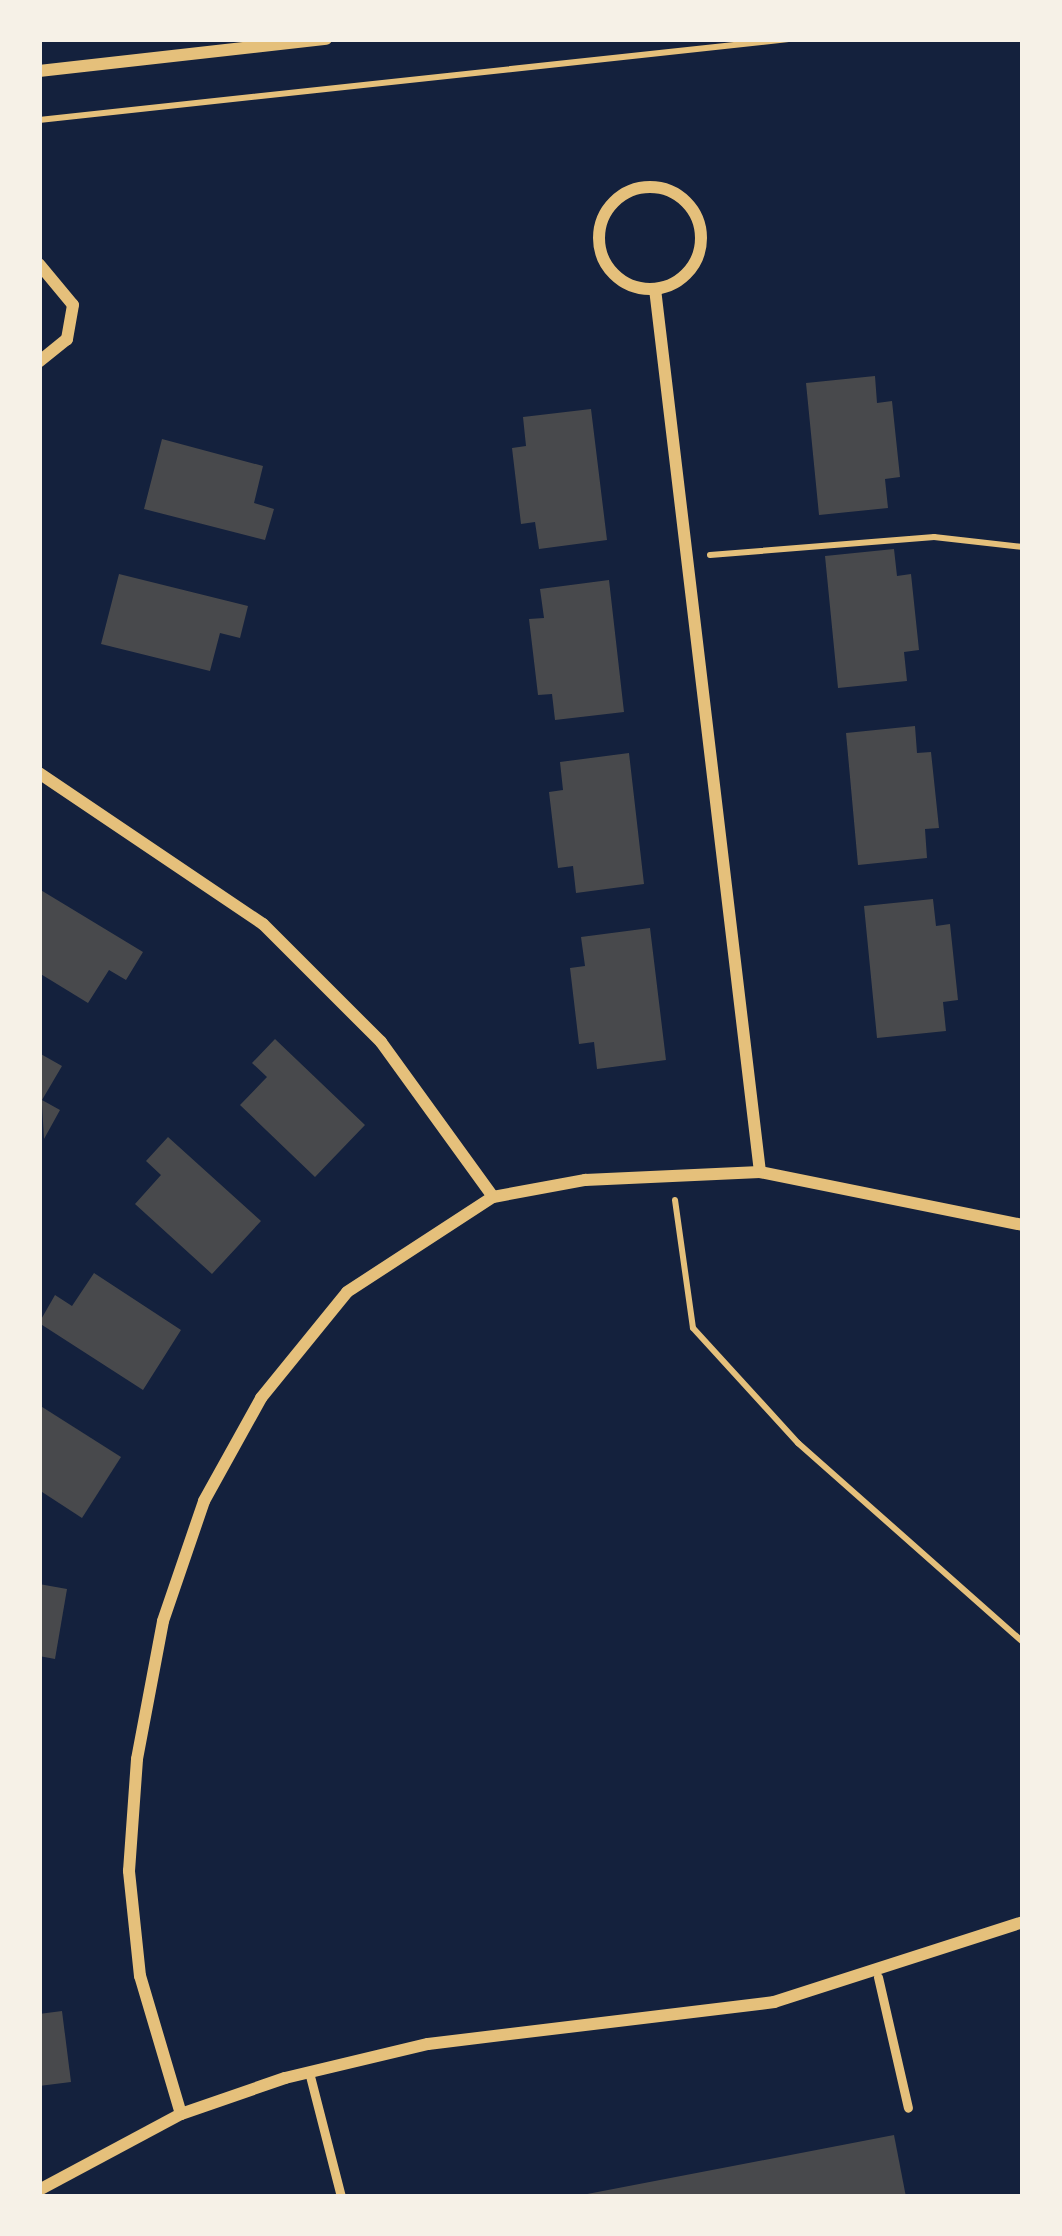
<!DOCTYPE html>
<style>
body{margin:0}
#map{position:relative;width:1062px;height:2236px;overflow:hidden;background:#14213d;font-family:"Noto Sans",sans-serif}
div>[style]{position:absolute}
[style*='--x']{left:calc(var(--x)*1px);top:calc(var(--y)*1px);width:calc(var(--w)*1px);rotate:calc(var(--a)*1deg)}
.building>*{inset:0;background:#48494c}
.path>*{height:6px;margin:-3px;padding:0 3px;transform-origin:3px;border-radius:3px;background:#e5c07b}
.service>*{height:9px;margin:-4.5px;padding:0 4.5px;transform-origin:4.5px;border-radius:4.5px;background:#e5c07b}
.minor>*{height:12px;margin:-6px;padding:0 6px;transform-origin:6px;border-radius:6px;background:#e5c07b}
.minor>.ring{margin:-6px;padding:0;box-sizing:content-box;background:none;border:12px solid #e5c07b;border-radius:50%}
span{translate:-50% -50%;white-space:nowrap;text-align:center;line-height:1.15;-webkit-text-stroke:12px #f6f1e7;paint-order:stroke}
.frame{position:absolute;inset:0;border:42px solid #f6f1e7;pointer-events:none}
</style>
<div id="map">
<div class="building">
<i style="clip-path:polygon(875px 376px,877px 403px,892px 401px,900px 477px,885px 479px,888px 508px,819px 515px,806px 383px)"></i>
<i style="clip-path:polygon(591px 409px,607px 540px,539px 549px,535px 522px,521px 524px,512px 448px,526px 446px,523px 417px)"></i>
<i style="clip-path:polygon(162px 439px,263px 466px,254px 503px,274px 509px,265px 540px,144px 509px)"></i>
<i style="clip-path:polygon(894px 549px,897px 576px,911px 574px,919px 650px,904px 652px,907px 681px,838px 688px,825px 556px)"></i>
<i style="clip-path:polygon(119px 574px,248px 606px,240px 638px,220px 633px,210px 671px,101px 644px)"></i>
<i style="clip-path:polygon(609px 580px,624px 712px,555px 720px,552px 694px,538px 695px,529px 619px,544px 618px,540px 589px)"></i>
<i style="clip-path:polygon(915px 726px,917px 753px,931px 752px,939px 828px,925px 829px,927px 858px,858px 865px,846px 733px)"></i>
<i style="clip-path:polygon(629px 753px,644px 884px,576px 893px,573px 866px,558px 868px,549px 792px,563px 790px,560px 762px)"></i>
<i style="clip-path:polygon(39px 889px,143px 952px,126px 980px,109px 970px,88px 1003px,39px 973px)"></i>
<i style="clip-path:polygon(933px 899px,936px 926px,950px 924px,958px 1000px,943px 1002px,946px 1031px,877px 1038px,864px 906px)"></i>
<i style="clip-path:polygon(650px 928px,666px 1060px,597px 1069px,594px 1042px,579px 1044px,570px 968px,585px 966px,581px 937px)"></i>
<i style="clip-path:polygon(275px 1039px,365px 1125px,315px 1177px,240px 1105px,267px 1077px,252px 1063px)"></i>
<i style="clip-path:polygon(39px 1053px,62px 1066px,42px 1100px,60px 1110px,44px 1139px)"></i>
<i style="clip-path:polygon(168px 1137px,261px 1221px,212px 1274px,135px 1204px,161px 1175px,146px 1161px)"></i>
<i style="clip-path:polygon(94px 1273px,181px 1330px,143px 1390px,39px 1323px,55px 1295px,72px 1306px)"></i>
<i style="clip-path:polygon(39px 1405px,121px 1457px,82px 1518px,39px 1490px)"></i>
<i style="clip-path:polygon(39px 1584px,67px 1589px,55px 1659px,39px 1656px)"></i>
<i style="clip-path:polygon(62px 2011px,71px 2082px,39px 2086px,39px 2014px)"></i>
<i style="clip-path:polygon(894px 2135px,906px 2197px,582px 2197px,582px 2195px)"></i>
</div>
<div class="path">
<i style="--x:39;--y:120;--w:754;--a:-6.16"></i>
<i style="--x:710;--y:555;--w:225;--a:-4.6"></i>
<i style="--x:934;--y:537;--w:90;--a:6.4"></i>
<i style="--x:675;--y:1200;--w:129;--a:82"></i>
<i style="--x:693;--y:1328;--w:156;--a:47.6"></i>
<i style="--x:798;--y:1443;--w:300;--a:41.5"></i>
</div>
<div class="service">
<i style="--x:878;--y:1977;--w:134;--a:77.1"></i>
<i style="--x:309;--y:2072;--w:129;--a:75.6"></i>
</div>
<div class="minor">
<i style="--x:39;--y:71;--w:289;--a:-6.4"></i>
<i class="ring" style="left:599px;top:187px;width:90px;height:90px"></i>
<i style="--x:39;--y:264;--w:53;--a:50.3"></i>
<i style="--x:73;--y:305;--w:35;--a:100"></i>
<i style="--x:67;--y:339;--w:36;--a:141"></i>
<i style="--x:39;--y:773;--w:270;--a:34"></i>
<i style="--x:263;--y:924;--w:167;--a:45"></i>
<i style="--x:381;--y:1042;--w:191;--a:54.1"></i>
<i style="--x:760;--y:1172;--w:268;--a:11.4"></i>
<i style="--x:181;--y:2114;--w:144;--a:-106.5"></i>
<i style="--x:140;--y:1976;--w:106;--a:-96"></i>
<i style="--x:129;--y:1871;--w:112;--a:-85.9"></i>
<i style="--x:137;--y:1759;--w:140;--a:-79.3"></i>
<i style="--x:163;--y:1621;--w:127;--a:-71.1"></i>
<i style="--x:204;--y:1501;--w:118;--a:-61"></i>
<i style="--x:261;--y:1398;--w:136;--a:-50.9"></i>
<i style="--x:347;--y:1292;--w:174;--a:-33.1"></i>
<i style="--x:493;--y:1197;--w:94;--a:-10.5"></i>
<i style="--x:585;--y:1180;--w:175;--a:-2.6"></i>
<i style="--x:760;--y:1172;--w:889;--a:-96.78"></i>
<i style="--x:39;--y:2190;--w:161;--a:-28.2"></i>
<i style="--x:181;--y:2114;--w:110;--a:-19.1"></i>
<i style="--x:285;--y:2078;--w:147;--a:-13.4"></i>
<i style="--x:428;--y:2044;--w:349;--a:-6.9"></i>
<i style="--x:774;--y:2002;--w:262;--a:-17.8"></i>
</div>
<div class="frame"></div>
</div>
